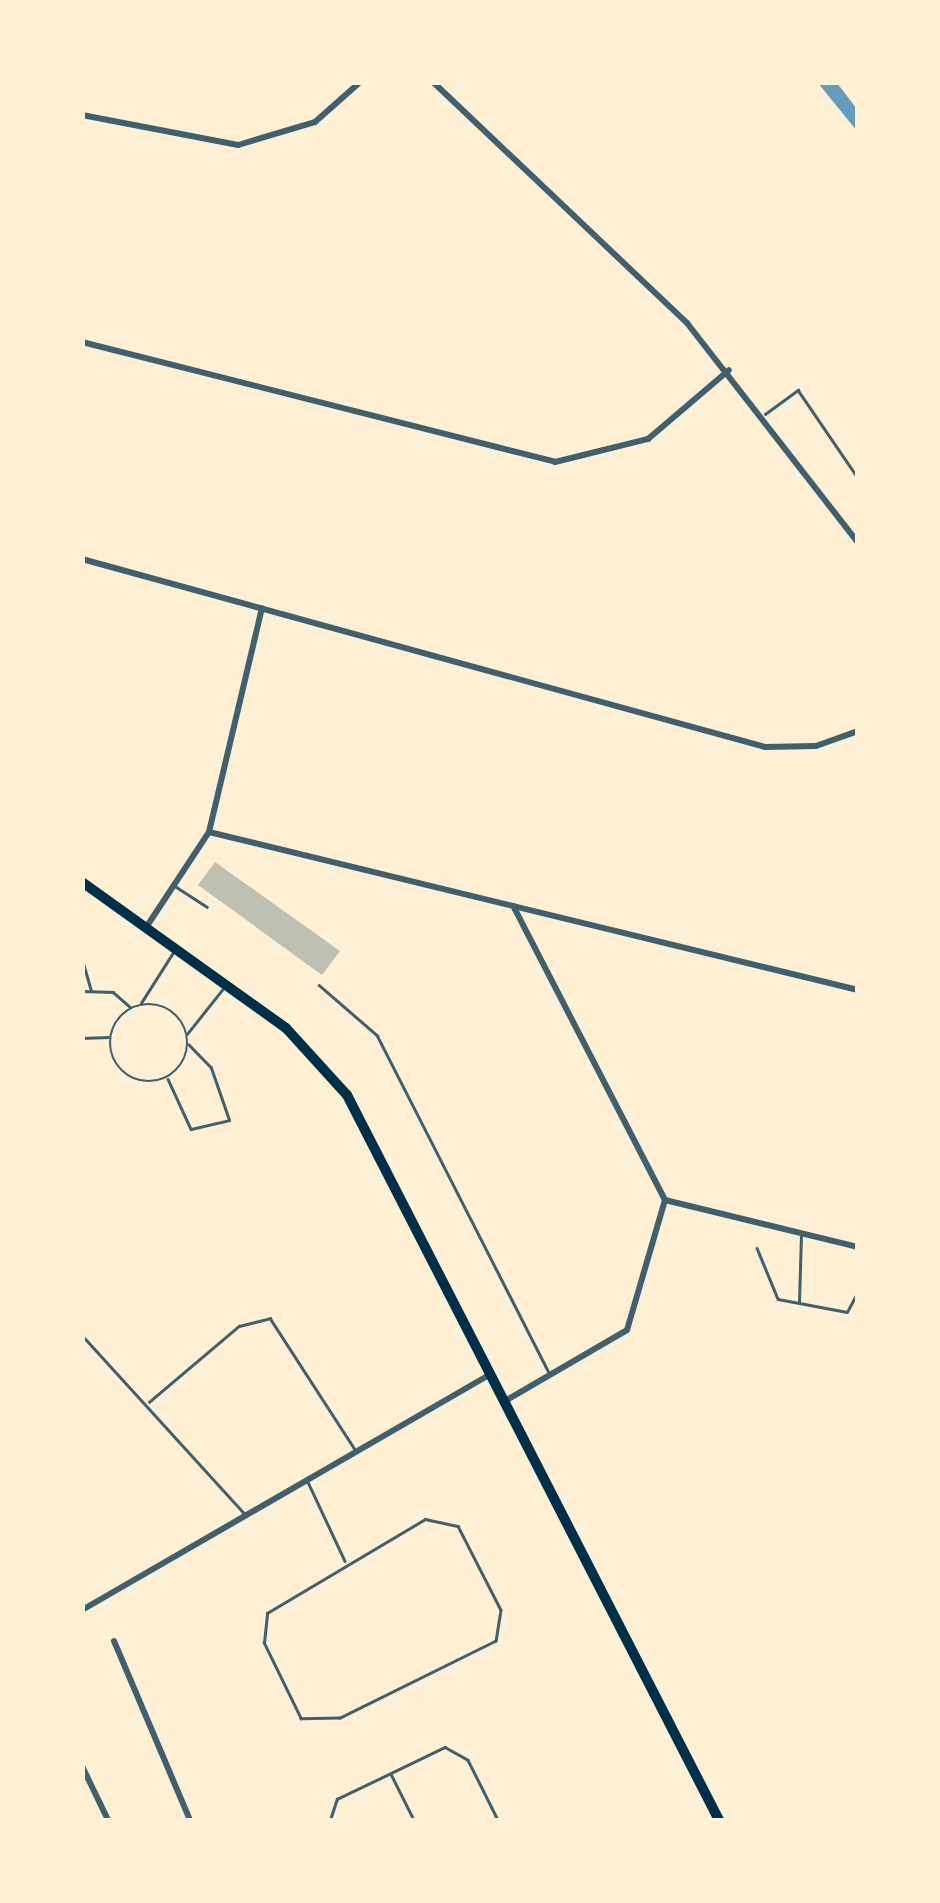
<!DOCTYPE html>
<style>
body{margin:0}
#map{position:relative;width:940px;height:1903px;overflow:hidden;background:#fdf0d5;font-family:"Sofia Sans Condensed",sans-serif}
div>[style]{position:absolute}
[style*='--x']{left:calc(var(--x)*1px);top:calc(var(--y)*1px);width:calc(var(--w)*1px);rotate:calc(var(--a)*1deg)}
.water>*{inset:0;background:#669bbc}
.building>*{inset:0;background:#bec0b2}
.service>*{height:2.5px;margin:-1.25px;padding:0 1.25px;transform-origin:1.25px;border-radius:1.25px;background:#3f606c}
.service>.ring{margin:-1.25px;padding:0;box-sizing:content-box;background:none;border:2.5px solid #3f606c;border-radius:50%}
.minor>*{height:6px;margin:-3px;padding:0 3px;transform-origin:3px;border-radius:3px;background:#3f606c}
.primary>*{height:10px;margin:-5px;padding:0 5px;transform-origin:5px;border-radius:5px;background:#003049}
span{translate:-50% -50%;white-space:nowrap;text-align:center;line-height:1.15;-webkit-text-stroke:8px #fdf0d5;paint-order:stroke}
.frame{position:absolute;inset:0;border:85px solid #fdf0d5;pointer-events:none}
</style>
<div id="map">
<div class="water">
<i style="clip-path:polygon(818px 83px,837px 83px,857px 109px,857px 131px)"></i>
</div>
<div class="building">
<i style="clip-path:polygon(215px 862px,340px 951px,322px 975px,198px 885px)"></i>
</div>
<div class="service">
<i style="--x:765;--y:414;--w:41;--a:-36"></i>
<i style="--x:798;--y:390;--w:107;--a:55.7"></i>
<i style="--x:175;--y:886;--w:38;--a:33"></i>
<i style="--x:82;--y:958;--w:33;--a:74"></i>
<i style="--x:319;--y:985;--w:77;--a:40.8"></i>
<i style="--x:377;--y:1035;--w:377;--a:63"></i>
<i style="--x:82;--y:991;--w:31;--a:2"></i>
<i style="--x:113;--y:992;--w:23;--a:41"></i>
<i style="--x:141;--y:1003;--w:62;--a:-57.6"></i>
<i class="ring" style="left:110px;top:1004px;width:75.5px;height:75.5px"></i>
<i style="--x:187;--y:1034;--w:56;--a:-51.5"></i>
<i style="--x:82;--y:1038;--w:26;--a:-2"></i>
<i style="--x:168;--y:1079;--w:55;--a:65.3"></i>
<i style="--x:191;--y:1129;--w:39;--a:-13"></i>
<i style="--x:229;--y:1120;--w:55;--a:-109.1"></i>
<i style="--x:211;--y:1068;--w:32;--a:-134"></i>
<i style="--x:757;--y:1248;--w:55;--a:67.6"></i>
<i style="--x:778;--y:1299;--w:70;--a:10.7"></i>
<i style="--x:847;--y:1312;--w:24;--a:-62"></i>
<i style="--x:799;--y:1302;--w:67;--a:-88.3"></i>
<i style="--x:82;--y:1335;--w:242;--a:47.7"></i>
<i style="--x:149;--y:1402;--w:118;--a:-40.2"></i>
<i style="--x:239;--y:1326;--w:32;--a:-14"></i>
<i style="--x:270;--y:1318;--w:158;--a:57.1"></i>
<i style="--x:308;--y:1482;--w:87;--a:64.9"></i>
<i style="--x:425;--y:1519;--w:34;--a:12"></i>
<i style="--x:458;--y:1526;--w:94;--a:62.9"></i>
<i style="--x:501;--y:1610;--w:31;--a:99"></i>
<i style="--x:496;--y:1641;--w:174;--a:153.7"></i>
<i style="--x:340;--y:1718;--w:39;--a:179"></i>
<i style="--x:301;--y:1719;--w:85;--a:-116"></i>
<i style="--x:264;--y:1643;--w:30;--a:-84"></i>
<i style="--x:267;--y:1613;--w:184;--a:-30.7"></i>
<i style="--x:391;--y:1774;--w:51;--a:63.4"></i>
<i style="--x:330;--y:1820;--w:22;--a:-72"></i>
<i style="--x:337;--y:1799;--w:120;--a:-25.7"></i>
<i style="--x:445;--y:1747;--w:26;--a:29"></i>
<i style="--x:468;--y:1760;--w:67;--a:63.4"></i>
</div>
<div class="minor">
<i style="--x:433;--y:82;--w:350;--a:43.5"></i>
<i style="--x:687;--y:323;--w:279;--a:52.1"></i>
<i style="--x:82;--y:115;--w:159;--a:10.9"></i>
<i style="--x:238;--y:145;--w:80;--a:-16.6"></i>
<i style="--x:315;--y:122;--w:60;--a:-41.6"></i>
<i style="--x:82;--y:342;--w:488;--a:14.2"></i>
<i style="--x:555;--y:462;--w:96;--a:-13.9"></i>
<i style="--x:648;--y:439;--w:106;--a:-40.4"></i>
<i style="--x:82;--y:559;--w:708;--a:15.39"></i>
<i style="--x:765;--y:747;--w:51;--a:-1.1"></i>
<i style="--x:816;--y:746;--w:45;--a:-19.7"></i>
<i style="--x:209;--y:832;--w:668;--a:13.68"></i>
<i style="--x:147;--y:926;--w:113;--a:-56.6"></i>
<i style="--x:209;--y:832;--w:230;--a:-76.7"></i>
<i style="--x:665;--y:1200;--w:199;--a:13.7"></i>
<i style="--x:505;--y:1401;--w:141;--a:-30.2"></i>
<i style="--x:627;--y:1330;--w:135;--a:-73.7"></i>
<i style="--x:665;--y:1200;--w:331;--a:-117.3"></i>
<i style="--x:82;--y:1610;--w:471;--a:-30"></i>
<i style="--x:114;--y:1641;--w:194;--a:67"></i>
<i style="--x:82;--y:1766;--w:60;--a:64.3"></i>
</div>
<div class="primary">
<i style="--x:82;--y:882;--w:251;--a:35.6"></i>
<i style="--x:286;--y:1028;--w:91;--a:47.7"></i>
<i style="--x:347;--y:1095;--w:815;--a:62.84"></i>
</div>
<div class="frame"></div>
</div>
